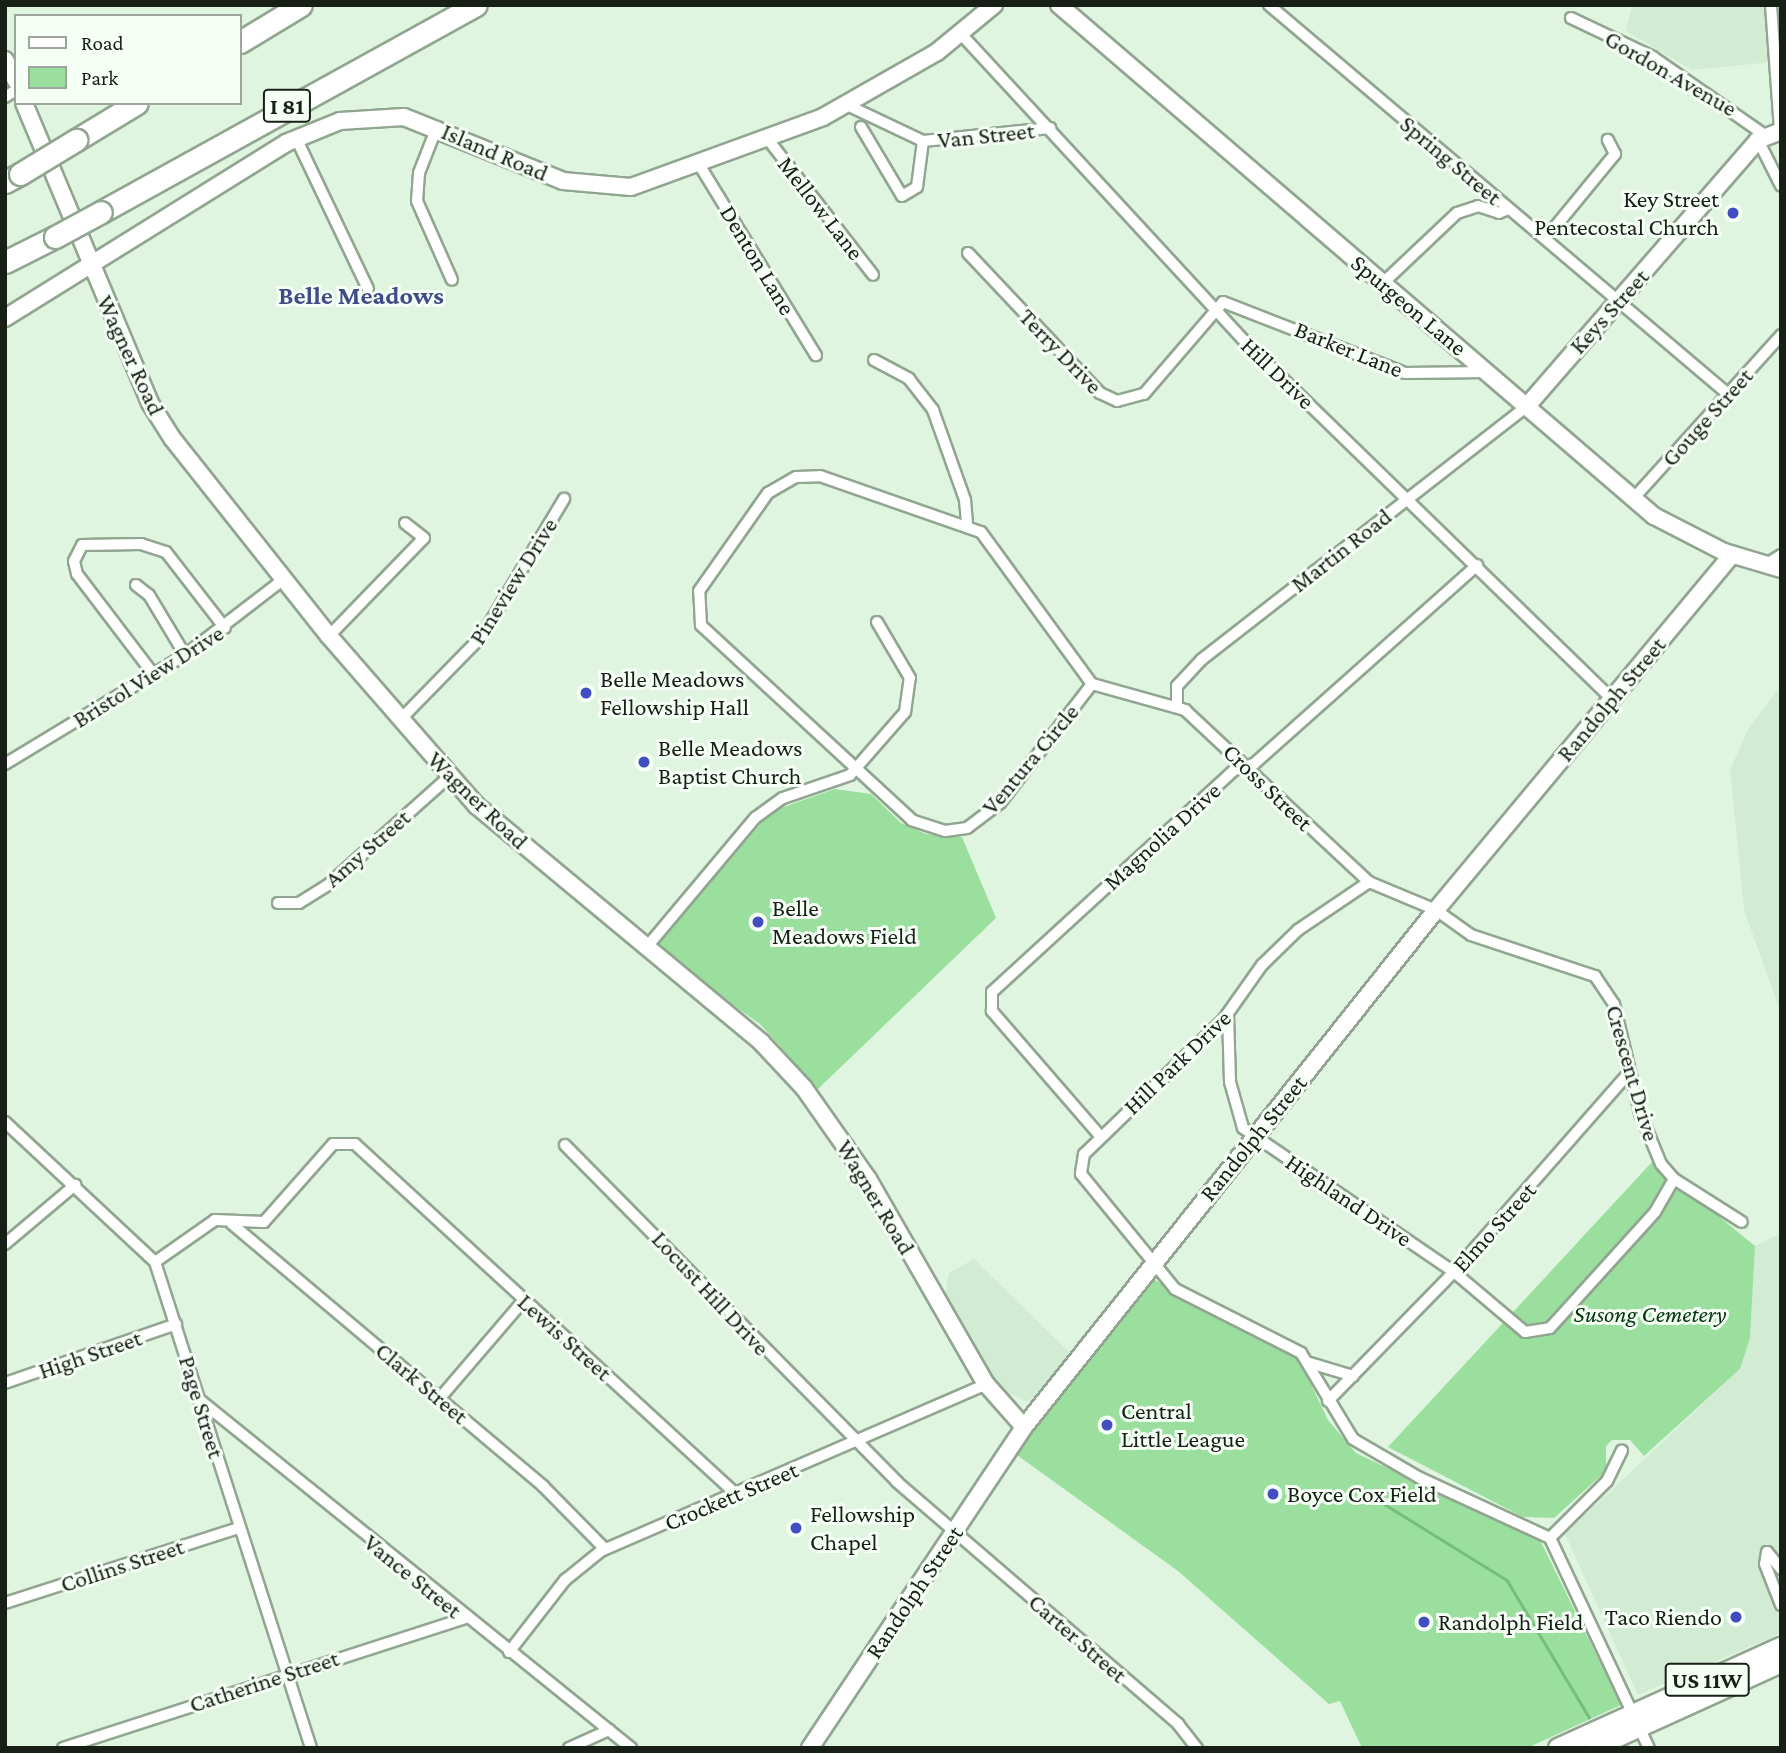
<!DOCTYPE html>
<style>
body{margin:0}
#map{position:relative;width:1786px;height:1753px;overflow:hidden;background:#e0f5e0;font-family:"Crimson Pro",serif}
div>[style]{position:absolute}
[style*='--x']{left:calc(var(--x)*1px);top:calc(var(--y)*1px);width:calc(var(--w)*1px);rotate:calc(var(--a)*1deg)}
.built>*{inset:0;background:#d1ecd2}
.green>*{inset:0;background:#9adf9e}
.stream>*{height:2.5px;margin:-1.25px;padding:0 1.25px;transform-origin:1.25px;border-radius:1.25px;background:#75bd7a}
.roads{filter:drop-shadow(2px 0 #91a591) drop-shadow(-2px 0 #91a591) drop-shadow(0 2px #91a591) drop-shadow(0 -2px #91a591)}
.street>*{height:10px;margin:-5px;padding:0 5px;transform-origin:5px;border-radius:5px;background:#fff}
.secondary>*{height:16px;margin:-8px;padding:0 8px;transform-origin:8px;border-radius:8px;background:#fff}
.primary>*{height:18px;margin:-9px;padding:0 9px;transform-origin:9px;border-radius:9px;background:#fff}
.highway>*{height:21px;margin:-10.5px;padding:0 10.5px;transform-origin:10.5px;border-radius:10.5px;background:#fff}
.bridges{filter:drop-shadow(2px 0 #91a591) drop-shadow(-2px 0 #91a591) drop-shadow(0 2px #91a591) drop-shadow(0 -2px #91a591)}
.highway-bridge>*{height:21px;margin:-10.5px;padding:0 10.5px;transform-origin:10.5px;border-radius:10.5px;background:#fff}
.dots>*{width:19px;height:19px;translate:-50% -50%;box-sizing:border-box;border:4px solid #f6fff6;border-radius:50%}
span{translate:-50% -50%;white-space:nowrap;text-align:center;line-height:1.15;-webkit-text-stroke:6px #f6fff6;paint-order:stroke}
.shield-label span{padding:2px 5px;background:#f6fff6;border:2px solid;border-radius:5px;-webkit-text-stroke-width:0}
.shield-label{font-size:23px;color:#171f17;font-weight:700}
.street-label{font-size:24px;color:#171f17}
.poi-label{font-size:24px;color:#171f17}
.right{translate:-100% -50%;text-align:right}
.left{translate:0 -50%;text-align:left}
.park-label{font-size:24px;color:#00350a;font-style:italic}
.neighbourhood-label{font-size:26px;color:#404c88;font-weight:700}
.frame{position:absolute;inset:0;border:7px solid #171f17;pointer-events:none}
.legend{position:absolute;left:14px;top:14px;width:228px;height:91px;box-sizing:border-box;background:#f6fff6;border:2px solid #9da59d;margin:0;padding:9px 12px;list-style:none;font-size:21px;color:#171f17}
.legend li{display:flex;align-items:center;gap:14px;height:35px}
.legend b{width:35px;border:2px solid #9da59d}
</style>
<div id="map">
<div class="built">
<i style="clip-path:polygon(1632px 5px,1767px 5px,1772px 62px,1692px 70px,1626px 31px)"></i>
<i style="clip-path:polygon(1781px 686px,1781px 1013px,1744px 910px,1730px 770px,1748px 729px)"></i>
<i style="clip-path:polygon(1781px 1233px,1781px 1633px,1638px 1695px,1565px 1534px,1740px 1369px,1750px 1338px,1755px 1246px)"></i>
<i style="clip-path:polygon(974px 1259px,1069px 1352px,1041px 1394px,1027px 1401px,994px 1388px,944px 1299px,949px 1273px)"></i>
</div>
<div class="green">
<i style="clip-path:polygon(835px 789px,871px 794px,901px 823px,926px 834px,962px 837px,996px 918px,818px 1089px,760px 1024px,658px 952px,657px 943px,772px 811px)"></i>
<i style="clip-path:polygon(1652px 1162px,1755px 1246px,1750px 1338px,1740px 1369px,1644px 1456px,1630px 1440px,1612px 1440px,1606px 1446px,1606px 1471px,1554px 1518px,1523px 1517px,1388px 1447px)"></i>
<i style="clip-path:polygon(1151px 1278px,1298px 1357px,1328px 1420px,1356px 1453px,1541px 1542px,1621px 1705px,1527px 1748px,1362px 1748px,1340px 1701px,1329px 1704px,1178px 1571px,1017px 1455px,1090px 1349px)"></i>
</div>
<div class="stream">
<i style="--x:1373;--y:1497;--w:158;--a:31.8"></i>
<i style="--x:1507;--y:1580;--w:160;--a:59.1"></i>
</div>
<div class="roads">
<div class="street">
<i style="--x:1269;--y:5;--w:603;--a:40.29"></i>
<i style="--x:1771;--y:5;--w:126;--a:85.9"></i>
<i style="--x:1571;--y:18;--w:91;--a:25.4"></i>
<i style="--x:1653;--y:57;--w:136;--a:34.9"></i>
<i style="--x:961;--y:34;--w:419;--a:47.3"></i>
<i style="--x:1245;--y:342;--w:511;--a:44.21"></i>
<i style="--x:5;--y:97;--w:13;--a:-32"></i>
<i style="--x:847;--y:105;--w:84;--a:25.3"></i>
<i style="--x:923;--y:141;--w:128;--a:-5.8"></i>
<i style="--x:437;--y:127;--w:49;--a:111.4"></i>
<i style="--x:419;--y:173;--w:28;--a:94"></i>
<i style="--x:417;--y:201;--w:86;--a:66.1"></i>
<i style="--x:861;--y:127;--w:80;--a:59.3"></i>
<i style="--x:902;--y:196;--w:17;--a:-31"></i>
<i style="--x:917;--y:187;--w:46;--a:-82.6"></i>
<i style="--x:296;--y:138;--w:167;--a:64.5"></i>
<i style="--x:1758;--y:140;--w:51;--a:63.4"></i>
<i style="--x:770;--y:142;--w:168;--a:52.2"></i>
<i style="--x:700;--y:166;--w:222;--a:58.5"></i>
<i style="--x:1546;--y:238;--w:109;--a:-50.6"></i>
<i style="--x:1615;--y:154;--w:16;--a:-117"></i>
<i style="--x:968;--y:253;--w:192;--a:46.7"></i>
<i style="--x:1100;--y:393;--w:19;--a:25"></i>
<i style="--x:1117;--y:401;--w:28;--a:-15"></i>
<i style="--x:1144;--y:394;--w:121;--a:-49.3"></i>
<i style="--x:1223;--y:302;--w:195;--a:21.3"></i>
<i style="--x:1405;--y:373;--w:82;--a:-0.7"></i>
<i style="--x:1383;--y:283;--w:102;--a:-43.4"></i>
<i style="--x:1457;--y:213;--w:22;--a:-18"></i>
<i style="--x:1478;--y:206;--w:22;--a:18"></i>
<i style="--x:1499;--y:213;--w:10;--a:-24"></i>
<i style="--x:874;--y:360;--w:40;--a:28"></i>
<i style="--x:909;--y:379;--w:39;--a:52"></i>
<i style="--x:933;--y:410;--w:96;--a:70.4"></i>
<i style="--x:965;--y:500;--w:24;--a:85"></i>
<i style="--x:820;--y:476;--w:170;--a:19.2"></i>
<i style="--x:981;--y:532;--w:188;--a:53.9"></i>
<i style="--x:1092;--y:684;--w:150;--a:127.7"></i>
<i style="--x:1000;--y:803;--w:41;--a:142.9"></i>
<i style="--x:967;--y:828;--w:22;--a:172"></i>
<i style="--x:945;--y:831;--w:35;--a:-162"></i>
<i style="--x:912;--y:820;--w:287;--a:-137.3"></i>
<i style="--x:701;--y:625;--w:34;--a:-93"></i>
<i style="--x:699;--y:591;--w:120;--a:-54.9"></i>
<i style="--x:768;--y:493;--w:32;--a:-30"></i>
<i style="--x:796;--y:477;--w:24;--a:-2"></i>
<i style="--x:1633;--y:499;--w:221;--a:-47.9"></i>
<i style="--x:1765;--y:565;--w:19;--a:-32"></i>
<i style="--x:136;--y:585;--w:16;--a:38"></i>
<i style="--x:149;--y:595;--w:70;--a:59"></i>
<i style="--x:329;--y:636;--w:136;--a:-45.9"></i>
<i style="--x:424;--y:538;--w:24;--a:-142"></i>
<i style="--x:154;--y:675;--w:127;--a:-127.3"></i>
<i style="--x:77;--y:574;--w:13;--a:-103"></i>
<i style="--x:74;--y:561;--w:18;--a:-63"></i>
<i style="--x:82;--y:545;--w:59;--a:-1"></i>
<i style="--x:141;--y:544;--w:26;--a:18"></i>
<i style="--x:166;--y:552;--w:96;--a:52.2"></i>
<i style="--x:1092;--y:684;--w:97;--a:15.6"></i>
<i style="--x:1185;--y:710;--w:252;--a:43.1"></i>
<i style="--x:1369;--y:882;--w:73;--a:22.7"></i>
<i style="--x:1436;--y:910;--w:43;--a:35.5"></i>
<i style="--x:1471;--y:935;--w:131;--a:18.3"></i>
<i style="--x:1595;--y:976;--w:34;--a:56"></i>
<i style="--x:1614;--y:1004;--w:112;--a:76.6"></i>
<i style="--x:1640;--y:1113;--w:55;--a:67.6"></i>
<i style="--x:1661;--y:1164;--w:20;--a:49"></i>
<i style="--x:1674;--y:1179;--w:80;--a:32.3"></i>
<i style="--x:1177;--y:707;--w:21;--a:-90"></i>
<i style="--x:1177;--y:686;--w:35;--a:-47"></i>
<i style="--x:1201;--y:660;--w:413;--a:-37.9"></i>
<i style="--x:400;--y:720;--w:117;--a:-45.7"></i>
<i style="--x:482;--y:636;--w:160;--a:-59.1"></i>
<i style="--x:5;--y:764;--w:210;--a:-31.2"></i>
<i style="--x:185;--y:655;--w:125;--a:-37.5"></i>
<i style="--x:1369;--y:882;--w:86;--a:145.9"></i>
<i style="--x:1298;--y:930;--w:50;--a:135.8"></i>
<i style="--x:1262;--y:965;--w:67;--a:125.3"></i>
<i style="--x:1223;--y:1020;--w:193;--a:136"></i>
<i style="--x:1084;--y:1154;--w:20;--a:99"></i>
<i style="--x:1081;--y:1174;--w:149;--a:50.7"></i>
<i style="--x:1175;--y:1289;--w:141;--a:26.9"></i>
<i style="--x:1301;--y:1353;--w:100;--a:58.8"></i>
<i style="--x:1353;--y:1439;--w:78;--a:30.2"></i>
<i style="--x:1420;--y:1478;--w:143;--a:24.8"></i>
<i style="--x:1550;--y:1538;--w:232;--a:64.8"></i>
<i style="--x:278;--y:903;--w:21;--a:0"></i>
<i style="--x:299;--y:903;--w:34;--a:-32"></i>
<i style="--x:328;--y:885;--w:162;--a:-41.8"></i>
<i style="--x:646;--y:948;--w:170;--a:-50"></i>
<i style="--x:755;--y:818;--w:34;--a:-36"></i>
<i style="--x:783;--y:798;--w:71;--a:-18.9"></i>
<i style="--x:850;--y:775;--w:84;--a:-48.9"></i>
<i style="--x:905;--y:712;--w:34;--a:-82"></i>
<i style="--x:910;--y:678;--w:65;--a:-120.5"></i>
<i style="--x:1228;--y:1014;--w:68;--a:88.3"></i>
<i style="--x:1230;--y:1082;--w:48;--a:74.2"></i>
<i style="--x:1243;--y:1128;--w:255;--a:34.3"></i>
<i style="--x:1454;--y:1272;--w:93;--a:40.2"></i>
<i style="--x:1525;--y:1332;--w:25;--a:-9"></i>
<i style="--x:1550;--y:1328;--w:156;--a:-47.8"></i>
<i style="--x:1655;--y:1212;--w:38;--a:-60"></i>
<i style="--x:5;--y:1122;--w:205;--a:43"></i>
<i style="--x:155;--y:1262;--w:510;--a:72.2"></i>
<i style="--x:1101;--y:1137;--w:167;--a:-130.9"></i>
<i style="--x:992;--y:1011;--w:19;--a:-90"></i>
<i style="--x:992;--y:992;--w:328;--a:-42.5"></i>
<i style="--x:1234;--y:770;--w:21;--a:-17"></i>
<i style="--x:1254;--y:764;--w:299;--a:-41.7"></i>
<i style="--x:565;--y:1145;--w:473;--a:45.4"></i>
<i style="--x:897;--y:1482;--w:371;--a:40.7"></i>
<i style="--x:1178;--y:1724;--w:31;--a:52"></i>
<i style="--x:232;--y:1224;--w:407;--a:40.1"></i>
<i style="--x:543;--y:1486;--w:88;--a:45.5"></i>
<i style="--x:5;--y:1244;--w:92;--a:-40.1"></i>
<i style="--x:155;--y:1262;--w:73;--a:-35"></i>
<i style="--x:215;--y:1220;--w:49;--a:2.3"></i>
<i style="--x:264;--y:1222;--w:104;--a:-48.5"></i>
<i style="--x:333;--y:1144;--w:22;--a:0"></i>
<i style="--x:355;--y:1144;--w:516;--a:42.57"></i>
<i style="--x:1310;--y:1363;--w:45;--a:16.8"></i>
<i style="--x:5;--y:1383;--w:181;--a:-19"></i>
<i style="--x:440;--y:1398;--w:130;--a:-49.4"></i>
<i style="--x:201;--y:1401;--w:553;--a:38.9"></i>
<i style="--x:1328;--y:1401;--w:180;--a:-45.7"></i>
<i style="--x:1454;--y:1272;--w:266;--a:-48.7"></i>
<i style="--x:1550;--y:1538;--w:81;--a:-45"></i>
<i style="--x:1607;--y:1481;--w:34;--a:-64"></i>
<i style="--x:1781;--y:1569;--w:22;--a:-129"></i>
<i style="--x:1767;--y:1552;--w:12;--a:99"></i>
<i style="--x:1765;--y:1564;--w:44;--a:68.7"></i>
<i style="--x:5;--y:1603;--w:246;--a:-17.8"></i>
<i style="--x:509;--y:1652;--w:91;--a:-52.1"></i>
<i style="--x:565;--y:1580;--w:46;--a:-38.9"></i>
<i style="--x:601;--y:1551;--w:420;--a:-23.4"></i>
<i style="--x:63;--y:1748;--w:423;--a:-17.9"></i>
<i style="--x:569;--y:1748;--w:44;--a:-24.2"></i>
</div>
<div class="secondary">
<i style="--x:1059;--y:5;--w:784;--a:40.66"></i>
<i style="--x:1654;--y:516;--w:79;--a:27.2"></i>
<i style="--x:1724;--y:552;--w:59;--a:16.6"></i>
<i style="--x:5;--y:60;--w:24;--a:62"></i>
<i style="--x:24;--y:103;--w:325;--a:67.2"></i>
<i style="--x:150;--y:403;--w:41;--a:57.8"></i>
<i style="--x:172;--y:438;--w:253;--a:51.6"></i>
<i style="--x:329;--y:636;--w:225;--a:49"></i>
<i style="--x:477;--y:806;--w:369;--a:39.7"></i>
<i style="--x:761;--y:1042;--w:63;--a:46.9"></i>
<i style="--x:804;--y:1088;--w:111;--a:54.9"></i>
<i style="--x:868;--y:1179;--w:237;--a:60.1"></i>
<i style="--x:986;--y:1384;--w:57;--a:48.5"></i>
<i style="--x:5;--y:318;--w:331;--a:-31.9"></i>
<i style="--x:286;--y:143;--w:58;--a:-22.2"></i>
<i style="--x:340;--y:121;--w:64;--a:-3.6"></i>
<i style="--x:404;--y:117;--w:171;--a:21.9"></i>
<i style="--x:563;--y:181;--w:68;--a:5"></i>
<i style="--x:631;--y:187;--w:204;--a:-20"></i>
<i style="--x:823;--y:117;--w:131;--a:-29.7"></i>
<i style="--x:937;--y:52;--w:74;--a:-39.5"></i>
<i style="--x:1527;--y:406;--w:352;--a:-49"></i>
<i style="--x:1758;--y:140;--w:25;--a:-21"></i>
<i style="--x:810;--y:1748;--w:386;--a:-56.3"></i>
<i style="--x:1024;--y:1427;--w:661;--a:-51.45"></i>
<i style="--x:1436;--y:910;--w:462;--a:-50.2"></i>
</div>
<div class="primary">
<i style="--x:1558;--y:1748;--w:245;--a:-24.4"></i>
<i style="--x:1594;--y:1748;--w:205;--a:-24.4"></i>
</div>
<div class="highway">
<i style="--x:240;--y:42;--w:71;--a:-31.2"></i>
<i style="--x:76;--y:140;--w:71;--a:-31.2"></i>
<i style="--x:5;--y:182;--w:17;--a:-28"></i>
<i style="--x:101;--y:212;--w:428;--a:-28.9"></i>
<i style="--x:5;--y:262;--w:56;--a:-26.6"></i>
</div>
</div>
<div class="bridges">
<div class="highway-bridge">
<i style="--x:20;--y:174;--w:66;--a:-31.3"></i>
<i style="--x:55;--y:237;--w:52;--a:-28.5"></i>
</div>
</div>
<div class="dots">
<i style="left:1733px;top:213px;background:#424dc1"></i>
<i style="left:586px;top:693px;background:#424dc1"></i>
<i style="left:644px;top:762px;background:#424dc1"></i>
<i style="left:758px;top:922px;background:#424dc1"></i>
<i style="left:1107px;top:1425px;background:#424dc1"></i>
<i style="left:1273px;top:1494px;background:#424dc1"></i>
<i style="left:796px;top:1528px;background:#424dc1"></i>
<i style="left:1736px;top:1617px;background:#424dc1"></i>
<i style="left:1424px;top:1622px;background:#424dc1"></i>
</div>
<div class="shield-label">
<span style="left:287px;top:106px">I 81</span>
<span style="left:1707px;top:1680px">US 11W</span>
</div>
<div class="street-label">
<span style="left:1671px;top:73px;rotate:30deg">Gordon Avenue</span>
<span style="left:986px;top:135px;rotate:-6deg">Van Street</span>
<span style="left:495px;top:152px;rotate:23deg">Island Road</span>
<span style="left:1451px;top:160px;rotate:40deg">Spring Street</span>
<span style="left:821px;top:208px;rotate:52deg">Mellow Lane</span>
<span style="left:758px;top:260px;rotate:59deg">Denton Lane</span>
<span style="left:1409px;top:305px;rotate:40deg">Spurgeon Lane</span>
<span style="left:1609px;top:311px;rotate:-48deg">Keys Street</span>
<span style="left:1349px;top:349px;rotate:22deg">Barker Lane</span>
<span style="left:1061px;top:351px;rotate:46deg">Terry Drive</span>
<span style="left:131px;top:355px;rotate:65deg">Wagner Road</span>
<span style="left:1278px;top:373px;rotate:44deg">Hill Drive</span>
<span style="left:1707px;top:417px;rotate:-48deg">Gouge Street</span>
<span style="left:1341px;top:550px;rotate:-38deg">Martin Road</span>
<span style="left:513px;top:581px;rotate:-58deg">Pineview Drive</span>
<span style="left:148px;top:676px;rotate:-32deg">Bristol View Drive</span>
<span style="left:1611px;top:699px;rotate:-50deg">Randolph Street</span>
<span style="left:1030px;top:759px;rotate:-50deg">Ventura Circle</span>
<span style="left:1268px;top:787px;rotate:44deg">Cross Street</span>
<span style="left:478px;top:800px;rotate:44deg">Wagner Road</span>
<span style="left:1162px;top:836px;rotate:-42deg">Magnolia Drive</span>
<span style="left:367px;top:848px;rotate:-41deg">Amy Street</span>
<span style="left:1177px;top:1062px;rotate:-44deg">Hill Park Drive</span>
<span style="left:1633px;top:1073px;rotate:74deg">Crescent Drive</span>
<span style="left:1253px;top:1138px;rotate:-51deg">Randolph Street</span>
<span style="left:876px;top:1197px;rotate:59deg">Wagner Road</span>
<span style="left:1349px;top:1200px;rotate:34deg">Highland Drive</span>
<span style="left:1494px;top:1227px;rotate:-48deg">Elmo Street</span>
<span style="left:711px;top:1293px;rotate:47deg">Locust Hill Drive</span>
<span style="left:565px;top:1337px;rotate:42deg">Lewis Street</span>
<span style="left:90px;top:1354px;rotate:-19deg">High Street</span>
<span style="left:422px;top:1383px;rotate:40deg">Clark Street</span>
<span style="left:202px;top:1407px;rotate:73deg">Page Street</span>
<span style="left:731px;top:1496px;rotate:-23deg">Crockett Street</span>
<span style="left:122px;top:1565px;rotate:-18deg">Collins Street</span>
<span style="left:413px;top:1576px;rotate:39deg">Vance Street</span>
<span style="left:914px;top:1592px;rotate:-56deg">Randolph Street</span>
<span style="left:1078px;top:1638px;rotate:41deg">Carter Street</span>
<span style="left:264px;top:1681px;rotate:-18deg">Catherine Street</span>
</div>
<div class="poi-label">
<span class="right" style="left:1719px;top:213px">Key Street<br>Pentecostal Church</span>
<span class="left" style="left:600px;top:693px">Belle Meadows<br>Fellowship Hall</span>
<span class="left" style="left:658px;top:762px">Belle Meadows<br>Baptist Church</span>
<span class="left" style="left:772px;top:922px">Belle<br>Meadows Field</span>
<span class="left" style="left:1121px;top:1425px">Central<br>Little League</span>
<span class="left" style="left:1287px;top:1494px">Boyce Cox Field</span>
<span class="left" style="left:810px;top:1528px">Fellowship<br>Chapel</span>
<span class="right" style="left:1722px;top:1617px">Taco Riendo</span>
<span class="left" style="left:1438px;top:1622px">Randolph Field</span>
</div>
<div class="park-label">
<span style="left:1650px;top:1314px">Susong Cemetery</span>
</div>
<div class="neighbourhood-label">
<span style="left:361px;top:296px">Belle Meadows</span>
</div>
<div class="frame"></div>
<ul class="legend">
<li><b style="height:9px;background:#fff"></b>Road</li>
<li><b style="height:19px;background:#9adf9e"></b>Park</li>
</ul>
</div>
